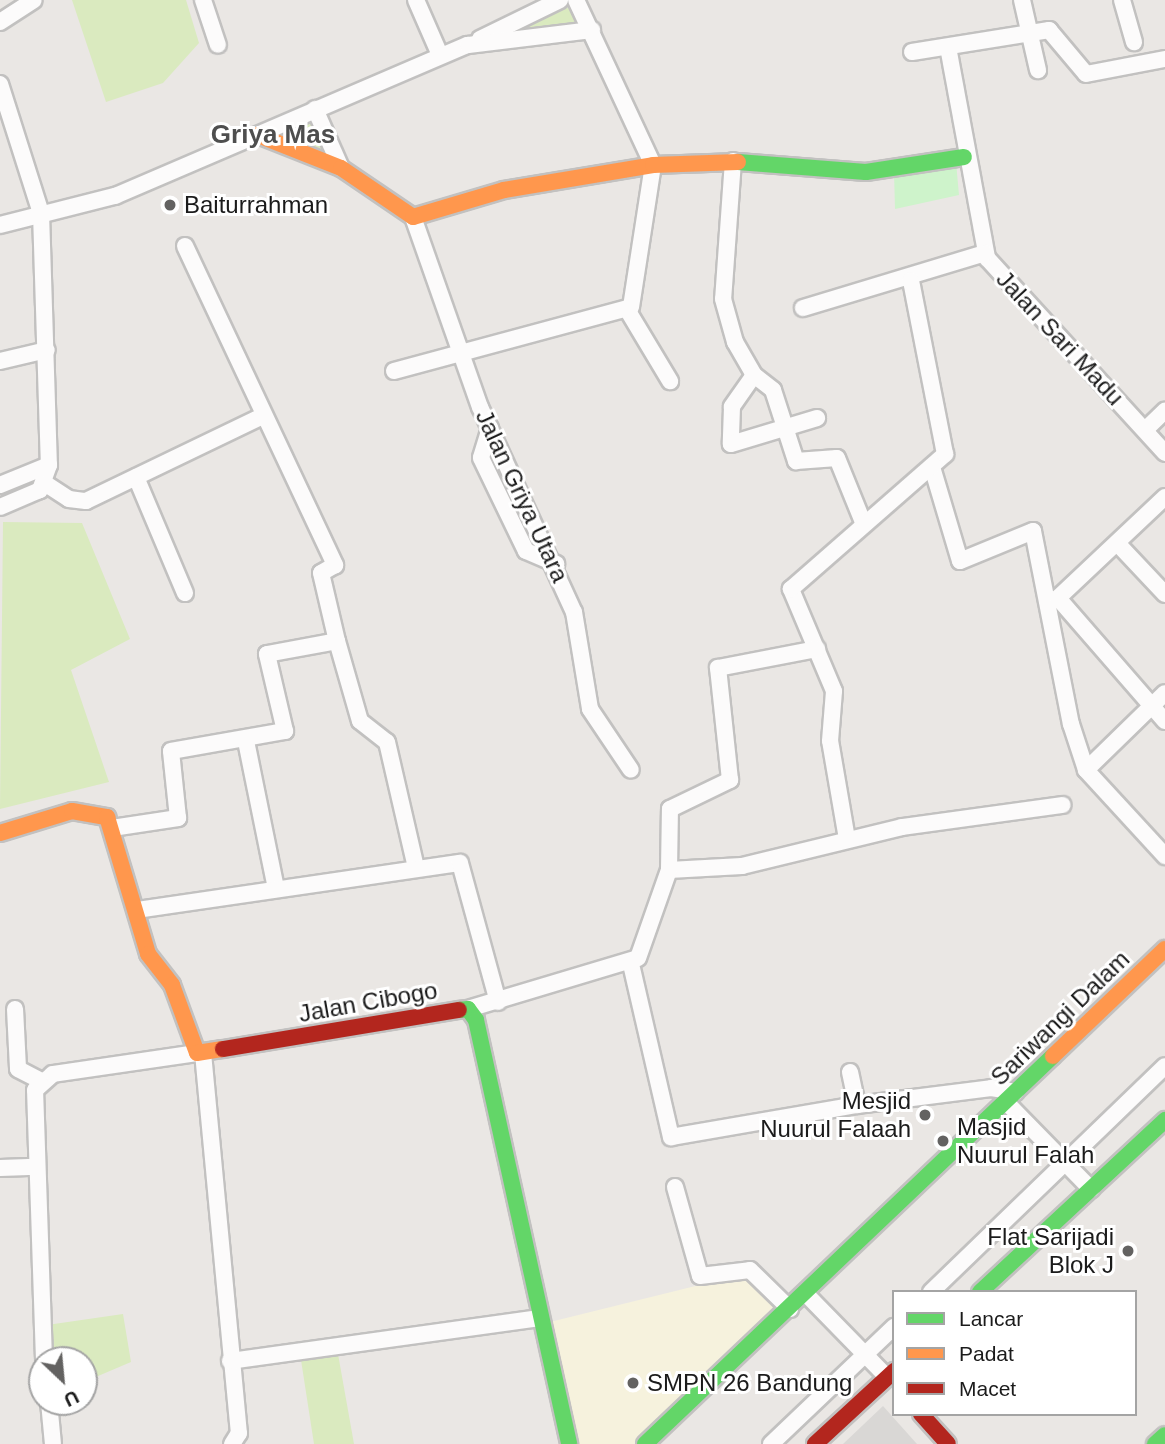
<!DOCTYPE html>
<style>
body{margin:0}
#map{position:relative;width:1165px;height:1444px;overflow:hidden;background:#eae7e4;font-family:Arial,sans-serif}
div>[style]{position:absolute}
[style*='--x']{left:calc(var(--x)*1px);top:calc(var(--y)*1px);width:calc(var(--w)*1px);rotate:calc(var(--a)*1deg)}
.residential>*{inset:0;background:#d9d7d5}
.education>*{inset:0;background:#f6f2dd}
.grass>*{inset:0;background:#daeabf}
.park>*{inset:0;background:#cef3cb}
.roads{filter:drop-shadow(2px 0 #c2c1c0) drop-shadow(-2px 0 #c2c1c0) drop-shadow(0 2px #c2c1c0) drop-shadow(0 -2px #c2c1c0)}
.street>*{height:16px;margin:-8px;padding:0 8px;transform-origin:8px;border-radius:8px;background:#fcfbfb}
.fast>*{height:16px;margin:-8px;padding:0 8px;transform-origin:8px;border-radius:8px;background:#63d668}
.slow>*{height:16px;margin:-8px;padding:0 8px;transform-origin:8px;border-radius:8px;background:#ff974d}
.jam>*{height:16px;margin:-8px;padding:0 8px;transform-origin:8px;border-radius:8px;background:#b3261e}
.dots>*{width:19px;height:19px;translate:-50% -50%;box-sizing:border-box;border:4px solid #fff;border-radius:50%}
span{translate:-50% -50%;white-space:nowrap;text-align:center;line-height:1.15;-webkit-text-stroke:6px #fff;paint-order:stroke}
.poi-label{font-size:24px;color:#1b1b1b}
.left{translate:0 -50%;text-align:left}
.right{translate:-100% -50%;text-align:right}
.street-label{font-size:24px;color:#1b1b1b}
.neighbourhood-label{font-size:26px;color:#4e4e4e;font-weight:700}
.legend{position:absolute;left:892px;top:1290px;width:245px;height:126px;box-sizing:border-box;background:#fff;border:2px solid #a4a4a4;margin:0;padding:9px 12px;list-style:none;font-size:21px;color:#1b1b1b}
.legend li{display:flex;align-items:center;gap:14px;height:35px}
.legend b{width:35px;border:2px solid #a4a4a4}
.north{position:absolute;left:28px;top:1346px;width:70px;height:70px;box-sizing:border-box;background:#fff;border:2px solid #a4a4a4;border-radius:50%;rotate:154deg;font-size:19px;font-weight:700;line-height:28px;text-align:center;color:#1b1b1b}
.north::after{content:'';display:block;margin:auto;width:24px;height:32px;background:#636261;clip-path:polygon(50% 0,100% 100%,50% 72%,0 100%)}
</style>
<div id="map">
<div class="residential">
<i style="clip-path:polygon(883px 1406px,917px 1444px,843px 1444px)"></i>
</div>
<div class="education">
<i style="clip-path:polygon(748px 1273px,782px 1309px,636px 1444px,578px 1444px,550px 1322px)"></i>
</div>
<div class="grass">
<i style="clip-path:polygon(72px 0,186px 0,199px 43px,163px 83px,106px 102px)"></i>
<i style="clip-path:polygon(565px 5px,578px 19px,571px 28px,505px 32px)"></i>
<i style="clip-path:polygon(312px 120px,328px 155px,281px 134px)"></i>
<i style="clip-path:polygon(495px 450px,540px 543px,531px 548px,487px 454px)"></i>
<i style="clip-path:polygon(3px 522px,82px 523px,130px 639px,71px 670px,109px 782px,0 809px)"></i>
<i style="clip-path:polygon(123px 1314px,131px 1362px,84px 1382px,84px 1360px,50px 1360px,47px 1325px)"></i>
<i style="clip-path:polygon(338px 1354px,354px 1444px,314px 1444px,301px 1360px)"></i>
</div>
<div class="park">
<i style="clip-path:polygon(956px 162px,959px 195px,895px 209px,894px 172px)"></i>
</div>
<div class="roads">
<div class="street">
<i style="--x:203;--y:0;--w:47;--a:71.6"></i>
<i style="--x:416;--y:0;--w:60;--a:66.4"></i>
<i style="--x:1022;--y:0;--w:72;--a:77.1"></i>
<i style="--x:1122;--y:0;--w:44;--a:74.1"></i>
<i style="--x:0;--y:22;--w:40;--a:-32.9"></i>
<i style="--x:480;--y:39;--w:89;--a:-26"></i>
<i style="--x:948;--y:47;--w:215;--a:79.5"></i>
<i style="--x:987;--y:258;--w:264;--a:47.6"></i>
<i style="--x:912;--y:52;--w:139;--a:-9.1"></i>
<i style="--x:1049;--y:30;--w:57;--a:49.9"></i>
<i style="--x:1086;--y:74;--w:80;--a:-10.8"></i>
<i style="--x:0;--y:84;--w:135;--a:72.4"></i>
<i style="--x:41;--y:213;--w:252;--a:88.2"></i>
<i style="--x:49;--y:465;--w:27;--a:110"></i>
<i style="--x:40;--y:490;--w:43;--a:157"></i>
<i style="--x:315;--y:109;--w:64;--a:66.2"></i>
<i style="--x:733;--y:161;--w:138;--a:94.1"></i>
<i style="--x:723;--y:299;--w:45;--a:74.4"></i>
<i style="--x:735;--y:342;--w:38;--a:60"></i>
<i style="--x:754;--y:375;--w:24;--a:38"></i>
<i style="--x:773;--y:390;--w:75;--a:72.1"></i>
<i style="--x:796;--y:461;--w:41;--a:-4.2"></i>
<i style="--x:837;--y:458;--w:69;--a:67.9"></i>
<i style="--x:413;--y:217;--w:201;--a:70.6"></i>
<i style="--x:480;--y:407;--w:226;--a:65.4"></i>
<i style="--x:574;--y:612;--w:98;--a:80.6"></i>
<i style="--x:590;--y:709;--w:73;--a:56.1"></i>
<i style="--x:0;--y:225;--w:119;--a:-14.2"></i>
<i style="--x:115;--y:196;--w:384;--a:-23.2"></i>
<i style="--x:468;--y:45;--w:125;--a:-6.9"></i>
<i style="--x:185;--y:246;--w:353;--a:64.8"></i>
<i style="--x:335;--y:565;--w:16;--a:150"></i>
<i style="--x:321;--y:573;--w:70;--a:76.8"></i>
<i style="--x:337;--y:641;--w:83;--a:74"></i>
<i style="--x:360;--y:721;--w:34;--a:38"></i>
<i style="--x:387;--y:742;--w:129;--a:77"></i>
<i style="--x:803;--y:308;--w:190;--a:-16.8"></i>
<i style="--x:628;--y:311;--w:82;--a:59"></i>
<i style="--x:0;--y:361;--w:48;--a:-13.2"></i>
<i style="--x:394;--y:371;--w:245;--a:-15.1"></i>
<i style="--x:631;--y:307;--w:144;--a:-81.2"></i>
<i style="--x:653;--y:165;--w:182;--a:-115"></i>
<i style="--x:754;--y:375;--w:39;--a:125"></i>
<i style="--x:732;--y:407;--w:37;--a:92"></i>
<i style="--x:731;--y:444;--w:90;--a:-16.8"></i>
<i style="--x:490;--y:428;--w:31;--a:107"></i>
<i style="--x:481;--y:458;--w:103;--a:64.2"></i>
<i style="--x:526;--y:551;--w:33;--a:23"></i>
<i style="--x:1145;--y:430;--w:28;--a:-44"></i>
<i style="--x:932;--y:467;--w:98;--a:73.4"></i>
<i style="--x:960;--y:561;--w:79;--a:-22.3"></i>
<i style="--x:1033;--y:531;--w:197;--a:78.9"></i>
<i style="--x:1071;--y:724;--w:48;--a:71.9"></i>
<i style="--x:1086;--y:770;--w:117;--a:47.4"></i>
<i style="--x:136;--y:477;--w:126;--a:67.1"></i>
<i style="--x:46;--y:484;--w:27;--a:33"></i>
<i style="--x:69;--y:499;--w:17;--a:7"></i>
<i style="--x:86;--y:501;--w:196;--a:-25.7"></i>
<i style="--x:0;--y:485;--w:53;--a:-22.2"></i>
<i style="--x:1165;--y:497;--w:147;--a:136.7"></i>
<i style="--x:1058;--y:598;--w:163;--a:49"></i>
<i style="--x:1117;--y:543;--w:70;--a:46.7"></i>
<i style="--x:246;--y:741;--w:151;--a:78.5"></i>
<i style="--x:1086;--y:770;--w:110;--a:-44.3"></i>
<i style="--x:112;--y:828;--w:67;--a:-8.6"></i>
<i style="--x:178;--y:818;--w:67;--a:-96"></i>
<i style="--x:171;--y:751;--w:116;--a:-10"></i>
<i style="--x:285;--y:731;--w:79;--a:-103.2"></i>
<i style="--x:267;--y:654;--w:71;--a:-10.5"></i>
<i style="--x:847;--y:839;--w:99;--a:-99.8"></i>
<i style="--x:830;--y:741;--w:50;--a:-85.4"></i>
<i style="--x:834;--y:691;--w:111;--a:-112.9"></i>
<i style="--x:791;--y:589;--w:205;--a:-41.2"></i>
<i style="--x:945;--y:454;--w:177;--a:-101.1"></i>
<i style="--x:669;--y:870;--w:73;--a:-3.1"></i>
<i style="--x:742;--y:866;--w:165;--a:-13.7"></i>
<i style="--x:902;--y:827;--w:162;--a:-7.8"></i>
<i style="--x:137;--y:910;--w:326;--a:-8.3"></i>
<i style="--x:460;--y:863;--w:144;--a:74.7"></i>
<i style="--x:631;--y:964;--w:178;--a:77"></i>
<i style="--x:671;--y:1137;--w:189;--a:-9.8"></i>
<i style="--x:15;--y:1009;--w:60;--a:87.1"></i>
<i style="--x:18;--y:1069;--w:27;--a:27"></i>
<i style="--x:468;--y:1009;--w:177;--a:-16.7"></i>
<i style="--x:638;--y:958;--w:93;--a:-70.6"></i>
<i style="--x:669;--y:870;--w:61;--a:-89.1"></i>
<i style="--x:670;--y:809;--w:67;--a:-25.8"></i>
<i style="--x:730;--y:780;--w:113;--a:-96.1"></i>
<i style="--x:718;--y:668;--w:101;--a:-10.9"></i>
<i style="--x:203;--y:1053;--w:382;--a:84.6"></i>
<i style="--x:239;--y:1433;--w:13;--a:122"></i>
<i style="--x:850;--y:1072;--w:34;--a:78"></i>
<i style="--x:857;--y:1105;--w:135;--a:-7.2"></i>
<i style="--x:991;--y:1088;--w:25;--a:9"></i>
<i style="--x:1006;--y:1102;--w:122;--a:45.7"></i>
<i style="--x:0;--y:1168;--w:36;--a:-2"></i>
<i style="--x:675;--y:1187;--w:92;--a:74.3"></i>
<i style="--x:700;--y:1276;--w:50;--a:-6.8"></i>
<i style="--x:750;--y:1270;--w:56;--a:44.3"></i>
<i style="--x:931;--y:1292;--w:325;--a:-44"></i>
<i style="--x:806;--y:1294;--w:116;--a:45.7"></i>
<i style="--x:44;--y:1360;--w:270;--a:-91.9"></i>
<i style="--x:35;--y:1090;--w:24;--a:-42"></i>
<i style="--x:53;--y:1074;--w:146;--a:-8.3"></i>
<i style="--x:230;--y:1361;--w:312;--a:-7.9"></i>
<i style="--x:49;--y:1402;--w:42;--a:84.6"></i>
<i style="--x:771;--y:1444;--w:170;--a:-43.6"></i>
</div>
<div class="fast">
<i style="--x:738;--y:162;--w:128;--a:4.5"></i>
<i style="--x:866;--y:172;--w:99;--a:-8.7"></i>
<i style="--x:459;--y:1010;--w:9;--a:-6"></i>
<i style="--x:468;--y:1009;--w:14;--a:54"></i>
<i style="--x:476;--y:1020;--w:434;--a:77.6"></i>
<i style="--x:980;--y:1292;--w:253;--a:-42.9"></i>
<i style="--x:645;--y:1444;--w:563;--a:-43.56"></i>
<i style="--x:1155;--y:1444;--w:13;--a:-42"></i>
</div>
<div class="slow">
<i style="--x:258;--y:135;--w:89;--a:21.7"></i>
<i style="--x:341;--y:168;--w:87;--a:34.2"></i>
<i style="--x:413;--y:217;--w:95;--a:-16.5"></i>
<i style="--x:504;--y:190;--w:151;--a:-9.5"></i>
<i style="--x:653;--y:165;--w:85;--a:-2"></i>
<i style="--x:0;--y:833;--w:75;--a:-17"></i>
<i style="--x:72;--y:811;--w:36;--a:10"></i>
<i style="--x:107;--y:817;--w:143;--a:73.3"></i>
<i style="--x:148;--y:954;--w:39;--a:52"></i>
<i style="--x:172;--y:985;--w:72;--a:69.8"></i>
<i style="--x:197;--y:1053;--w:26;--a:-9"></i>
<i style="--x:1053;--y:1056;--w:155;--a:-43.7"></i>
</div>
<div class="jam">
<i style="--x:223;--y:1049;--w:239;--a:-9.4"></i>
<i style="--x:921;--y:1414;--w:40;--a:48"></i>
<i style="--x:815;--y:1444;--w:108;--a:-42.7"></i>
</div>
</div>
<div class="dots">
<i style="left:170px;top:205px;background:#636261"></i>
<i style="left:925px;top:1115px;background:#636261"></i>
<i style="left:943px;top:1141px;background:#636261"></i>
<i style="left:1128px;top:1251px;background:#636261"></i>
<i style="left:633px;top:1383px;background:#636261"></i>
</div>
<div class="poi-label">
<span class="left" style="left:184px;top:205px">Baiturrahman</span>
<span class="right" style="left:911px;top:1115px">Mesjid<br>Nuurul Falaah</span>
<span class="left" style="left:957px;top:1141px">Masjid<br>Nuurul Falah</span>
<span class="right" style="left:1114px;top:1251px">Flat Sarijadi<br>Blok J</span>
<span class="left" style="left:647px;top:1383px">SMPN 26 Bandung</span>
</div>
<div class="street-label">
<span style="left:1060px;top:338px;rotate:47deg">Jalan Sari Madu</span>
<span style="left:522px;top:496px;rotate:65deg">Jalan Griya Utara</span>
<span style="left:368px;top:1002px;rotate:-10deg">Jalan Cibogo</span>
<span style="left:1060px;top:1018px;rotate:-44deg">Sariwangi Dalam</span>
</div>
<div class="neighbourhood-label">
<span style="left:273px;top:135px">Griya Mas</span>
</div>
<ul class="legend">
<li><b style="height:9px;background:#63d668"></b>Lancar</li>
<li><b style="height:9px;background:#ff974d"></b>Padat</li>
<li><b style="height:9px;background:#b3261e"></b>Macet</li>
</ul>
<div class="north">U</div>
</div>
